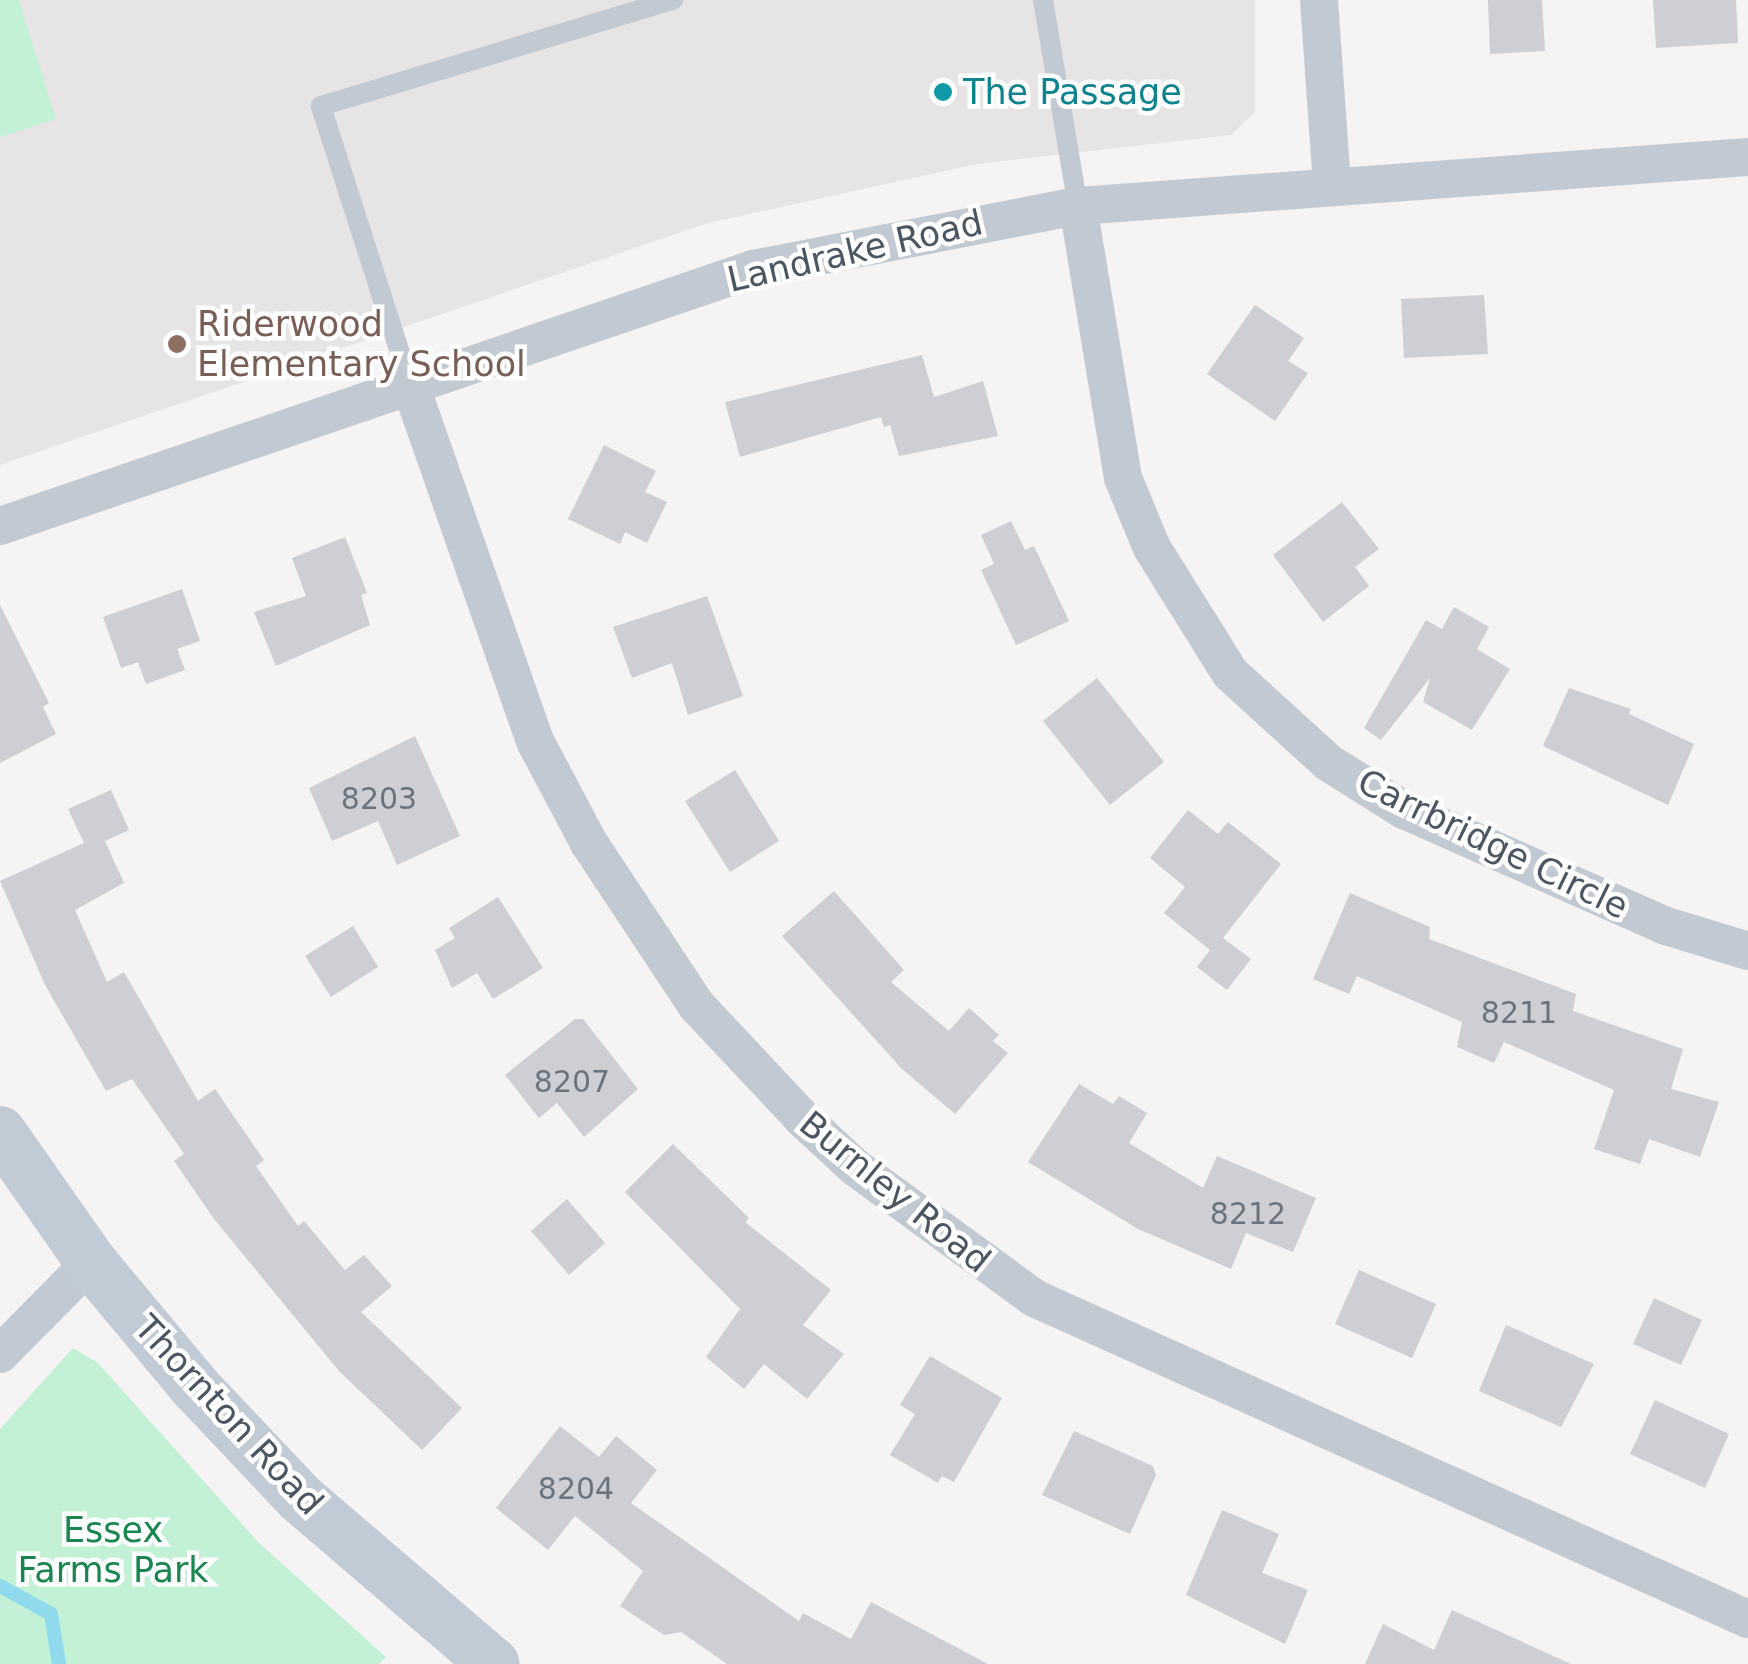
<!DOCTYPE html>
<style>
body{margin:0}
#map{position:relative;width:1748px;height:1664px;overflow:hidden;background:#f5f3f3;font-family:"DejaVu Sans",sans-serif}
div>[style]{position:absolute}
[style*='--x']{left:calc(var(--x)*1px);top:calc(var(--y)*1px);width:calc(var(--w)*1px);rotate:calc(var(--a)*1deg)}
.education>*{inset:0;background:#e6e4e5}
.green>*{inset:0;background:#c3f1d5}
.stream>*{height:14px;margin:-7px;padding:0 7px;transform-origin:7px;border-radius:7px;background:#90daee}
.building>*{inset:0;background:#cdcfd5}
.lane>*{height:20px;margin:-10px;padding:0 10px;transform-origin:10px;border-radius:10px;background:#c1cad2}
.street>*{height:38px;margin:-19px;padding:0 19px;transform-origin:19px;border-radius:19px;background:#c1cad2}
.secondary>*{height:52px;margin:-26px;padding:0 26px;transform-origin:26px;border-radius:26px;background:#c1cbd6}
.dots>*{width:28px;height:28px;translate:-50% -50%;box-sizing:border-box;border:5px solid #fff;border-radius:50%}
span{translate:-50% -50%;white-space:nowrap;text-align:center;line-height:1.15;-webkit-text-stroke:9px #fff;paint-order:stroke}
.number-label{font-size:30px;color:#6b747e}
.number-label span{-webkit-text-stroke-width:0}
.culture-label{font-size:35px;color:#0d838f}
.left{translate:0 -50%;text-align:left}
.street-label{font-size:35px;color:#4a5661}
.education-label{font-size:35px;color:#785e54}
.park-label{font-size:35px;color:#17864f}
</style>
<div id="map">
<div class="education">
<i style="clip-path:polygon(0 0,1255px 0,1255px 112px,1231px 135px,977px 164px,708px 223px,0 465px)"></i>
</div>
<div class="green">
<i style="clip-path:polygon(0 0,19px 0,56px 119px,0 137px)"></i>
<i style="clip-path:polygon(73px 1348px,98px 1363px,259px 1543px,386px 1657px,379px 1664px,0 1664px,0 1429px)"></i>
</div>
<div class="stream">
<i style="--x:0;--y:1586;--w:58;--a:28.8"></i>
<i style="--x:51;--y:1614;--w:51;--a:80.9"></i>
</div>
<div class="building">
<i style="clip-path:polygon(1488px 0,1542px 0,1545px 51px,1490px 54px)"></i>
<i style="clip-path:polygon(1653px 0,1736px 0,1738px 43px,1656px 48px)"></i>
<i style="clip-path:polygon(1484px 295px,1488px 354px,1404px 358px,1401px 299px)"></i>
<i style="clip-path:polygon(1255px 305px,1304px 338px,1288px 361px,1308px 373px,1275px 421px,1207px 374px)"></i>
<i style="clip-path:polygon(922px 355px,934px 397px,983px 381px,998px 436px,899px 456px,890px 425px,884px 427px,881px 417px,740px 457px,725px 402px)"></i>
<i style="clip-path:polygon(604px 445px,656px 471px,645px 492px,667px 502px,647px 543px,625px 532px,620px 544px,568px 519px)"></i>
<i style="clip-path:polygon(1342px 502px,1379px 549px,1355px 567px,1369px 586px,1323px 622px,1273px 555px)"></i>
<i style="clip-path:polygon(1011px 521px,1025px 550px,1034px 546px,1069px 621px,1016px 645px,981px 570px,994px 564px,981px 535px)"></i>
<i style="clip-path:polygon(345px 537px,367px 593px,361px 595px,370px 625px,276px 666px,254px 612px,306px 596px,292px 558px)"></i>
<i style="clip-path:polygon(182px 589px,200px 641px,177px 649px,185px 670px,146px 684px,138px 662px,121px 668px,103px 617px)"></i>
<i style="clip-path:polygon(707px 596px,743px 696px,688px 715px,672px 663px,632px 678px,613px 627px)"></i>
<i style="clip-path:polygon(0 605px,49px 703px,43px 707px,56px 734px,0 763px)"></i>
<i style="clip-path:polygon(1454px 607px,1489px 627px,1477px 649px,1510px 669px,1472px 730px,1423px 702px,1430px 678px,1381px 740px,1364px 728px,1426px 620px,1442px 629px)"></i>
<i style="clip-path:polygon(1097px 678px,1164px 762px,1110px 805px,1043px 721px)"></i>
<i style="clip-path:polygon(1569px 688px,1631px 709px,1629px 714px,1694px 744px,1668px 805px,1543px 746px)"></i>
<i style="clip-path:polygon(415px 736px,460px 836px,397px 865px,378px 821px,332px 841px,309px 788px)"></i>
<i style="clip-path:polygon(735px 770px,779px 841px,730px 872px,685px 801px)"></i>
<i style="clip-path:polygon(111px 790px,129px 830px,105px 841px,124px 883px,75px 910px,107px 982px,124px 972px,198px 1101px,215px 1089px,264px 1160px,256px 1166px,298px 1226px,304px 1221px,345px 1270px,364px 1255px,392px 1286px,361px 1312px,462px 1408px,422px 1450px,339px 1371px,214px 1219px,174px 1161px,184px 1154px,132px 1079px,106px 1091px,45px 985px,0 881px,84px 843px,68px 809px)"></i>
<i style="clip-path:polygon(1188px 810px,1218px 834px,1228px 822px,1281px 864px,1223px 938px,1251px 959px,1227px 990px,1197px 967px,1210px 950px,1164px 913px,1185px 887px,1150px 858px)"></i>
<i style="clip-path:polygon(834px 891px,904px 970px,891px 982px,949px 1031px,969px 1008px,999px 1035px,993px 1041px,1008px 1053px,955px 1114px,901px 1068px,782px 936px)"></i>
<i style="clip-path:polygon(1350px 893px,1430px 927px,1429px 939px,1576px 994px,1573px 1011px,1683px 1049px,1671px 1089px,1719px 1102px,1700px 1157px,1649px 1139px,1640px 1164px,1594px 1149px,1614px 1090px,1504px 1042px,1494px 1063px,1457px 1047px,1462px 1022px,1357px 976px,1349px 994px,1313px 979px)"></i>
<i style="clip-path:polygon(498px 897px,543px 968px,493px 999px,477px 973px,452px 988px,435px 950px,455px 938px,449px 928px)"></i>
<i style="clip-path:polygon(353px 926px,378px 967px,331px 997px,305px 956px)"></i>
<i style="clip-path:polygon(575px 1019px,583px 1019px,638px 1089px,584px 1137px,557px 1103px,539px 1118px,505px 1075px)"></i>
<i style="clip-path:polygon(1079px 1084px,1113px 1104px,1119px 1096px,1147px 1113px,1129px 1143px,1203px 1188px,1217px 1156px,1316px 1198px,1293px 1252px,1246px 1233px,1231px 1269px,1138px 1229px,1028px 1162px)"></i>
<i style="clip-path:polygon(673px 1144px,749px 1218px,745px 1222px,831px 1290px,803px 1325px,844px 1354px,807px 1399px,764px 1364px,744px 1389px,706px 1357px,740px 1309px,625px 1192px)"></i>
<i style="clip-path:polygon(567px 1199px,605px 1243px,569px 1275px,531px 1231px)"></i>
<i style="clip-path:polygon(1359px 1270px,1436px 1304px,1412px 1358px,1335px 1324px)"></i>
<i style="clip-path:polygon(1654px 1298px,1702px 1320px,1681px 1365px,1633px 1344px)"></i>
<i style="clip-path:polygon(1506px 1325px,1594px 1364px,1561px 1427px,1479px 1391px)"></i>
<i style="clip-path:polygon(930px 1356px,1002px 1398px,954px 1482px,942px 1476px,938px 1483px,890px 1455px,915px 1414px,900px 1405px)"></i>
<i style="clip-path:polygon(1655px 1400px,1729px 1434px,1705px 1488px,1630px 1454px)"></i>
<i style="clip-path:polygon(560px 1426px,599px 1457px,616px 1436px,657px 1470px,631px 1503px,799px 1621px,803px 1613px,851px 1639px,871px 1602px,988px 1664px,727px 1664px,681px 1632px,664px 1635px,620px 1606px,643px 1571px,575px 1516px,548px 1550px,496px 1508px)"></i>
<i style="clip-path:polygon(1074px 1431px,1153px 1466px,1156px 1475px,1130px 1534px,1042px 1495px)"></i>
<i style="clip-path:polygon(1222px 1510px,1279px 1534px,1262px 1573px,1308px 1590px,1285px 1644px,1186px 1595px)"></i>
<i style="clip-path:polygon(1452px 1610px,1571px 1664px,1365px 1664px,1383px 1624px,1434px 1650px)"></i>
</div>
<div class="lane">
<i style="--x:1043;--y:0;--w:209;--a:80.4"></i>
<i style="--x:411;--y:387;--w:295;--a:-107.8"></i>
<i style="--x:321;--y:106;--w:368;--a:-16.8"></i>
</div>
<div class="street">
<i style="--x:1319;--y:0;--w:184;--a:86"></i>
<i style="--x:1078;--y:206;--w:276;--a:80.6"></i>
<i style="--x:1123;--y:478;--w:76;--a:67.5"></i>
<i style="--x:1152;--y:548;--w:147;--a:58"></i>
<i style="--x:1230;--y:673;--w:134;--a:42.3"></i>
<i style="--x:1329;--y:763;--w:89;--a:32.1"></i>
<i style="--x:1404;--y:810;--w:283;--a:23.9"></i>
<i style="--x:1663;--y:925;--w:89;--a:17"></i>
<i style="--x:411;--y:387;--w:377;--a:70.7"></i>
<i style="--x:536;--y:743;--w:113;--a:62.1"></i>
<i style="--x:589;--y:843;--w:196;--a:56.5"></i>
<i style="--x:697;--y:1006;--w:156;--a:46.8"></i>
<i style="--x:804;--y:1120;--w:71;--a:42.7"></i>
<i style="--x:856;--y:1168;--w:220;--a:36.1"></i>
<i style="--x:1034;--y:1298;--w:783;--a:24.21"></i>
<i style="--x:0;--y:526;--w:796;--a:-18.84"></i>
<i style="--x:753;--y:269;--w:331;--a:-11"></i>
<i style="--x:1078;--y:206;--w:672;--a:-4.18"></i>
<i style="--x:0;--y:1354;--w:129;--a:-45.3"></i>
</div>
<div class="secondary">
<i style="--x:0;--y:1132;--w:159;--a:55"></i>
<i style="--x:91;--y:1262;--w:164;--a:50.2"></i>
<i style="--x:196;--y:1388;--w:151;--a:46.6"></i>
<i style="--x:300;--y:1498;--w:255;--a:40.6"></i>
</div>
<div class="dots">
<i style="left:943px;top:92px;background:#0f9aa8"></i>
<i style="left:177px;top:344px;background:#8d6e63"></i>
</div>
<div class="number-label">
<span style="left:379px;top:799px">8203</span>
<span style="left:1519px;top:1013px">8211</span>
<span style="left:572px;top:1082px">8207</span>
<span style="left:1248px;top:1214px">8212</span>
<span style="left:576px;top:1489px">8204</span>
</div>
<div class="culture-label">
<span class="left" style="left:963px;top:92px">The Passage</span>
</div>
<div class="street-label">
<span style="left:855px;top:251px;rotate:-13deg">Landrake Road</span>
<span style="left:1493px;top:844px;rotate:26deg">Carrbridge Circle</span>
<span style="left:895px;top:1192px;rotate:39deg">Burnley Road</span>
<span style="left:229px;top:1415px;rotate:47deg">Thornton Road</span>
</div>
<div class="education-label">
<span class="left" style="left:197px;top:344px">Riderwood<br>Elementary School</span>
</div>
<div class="park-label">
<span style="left:113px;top:1550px">Essex<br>Farms Park</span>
</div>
</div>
